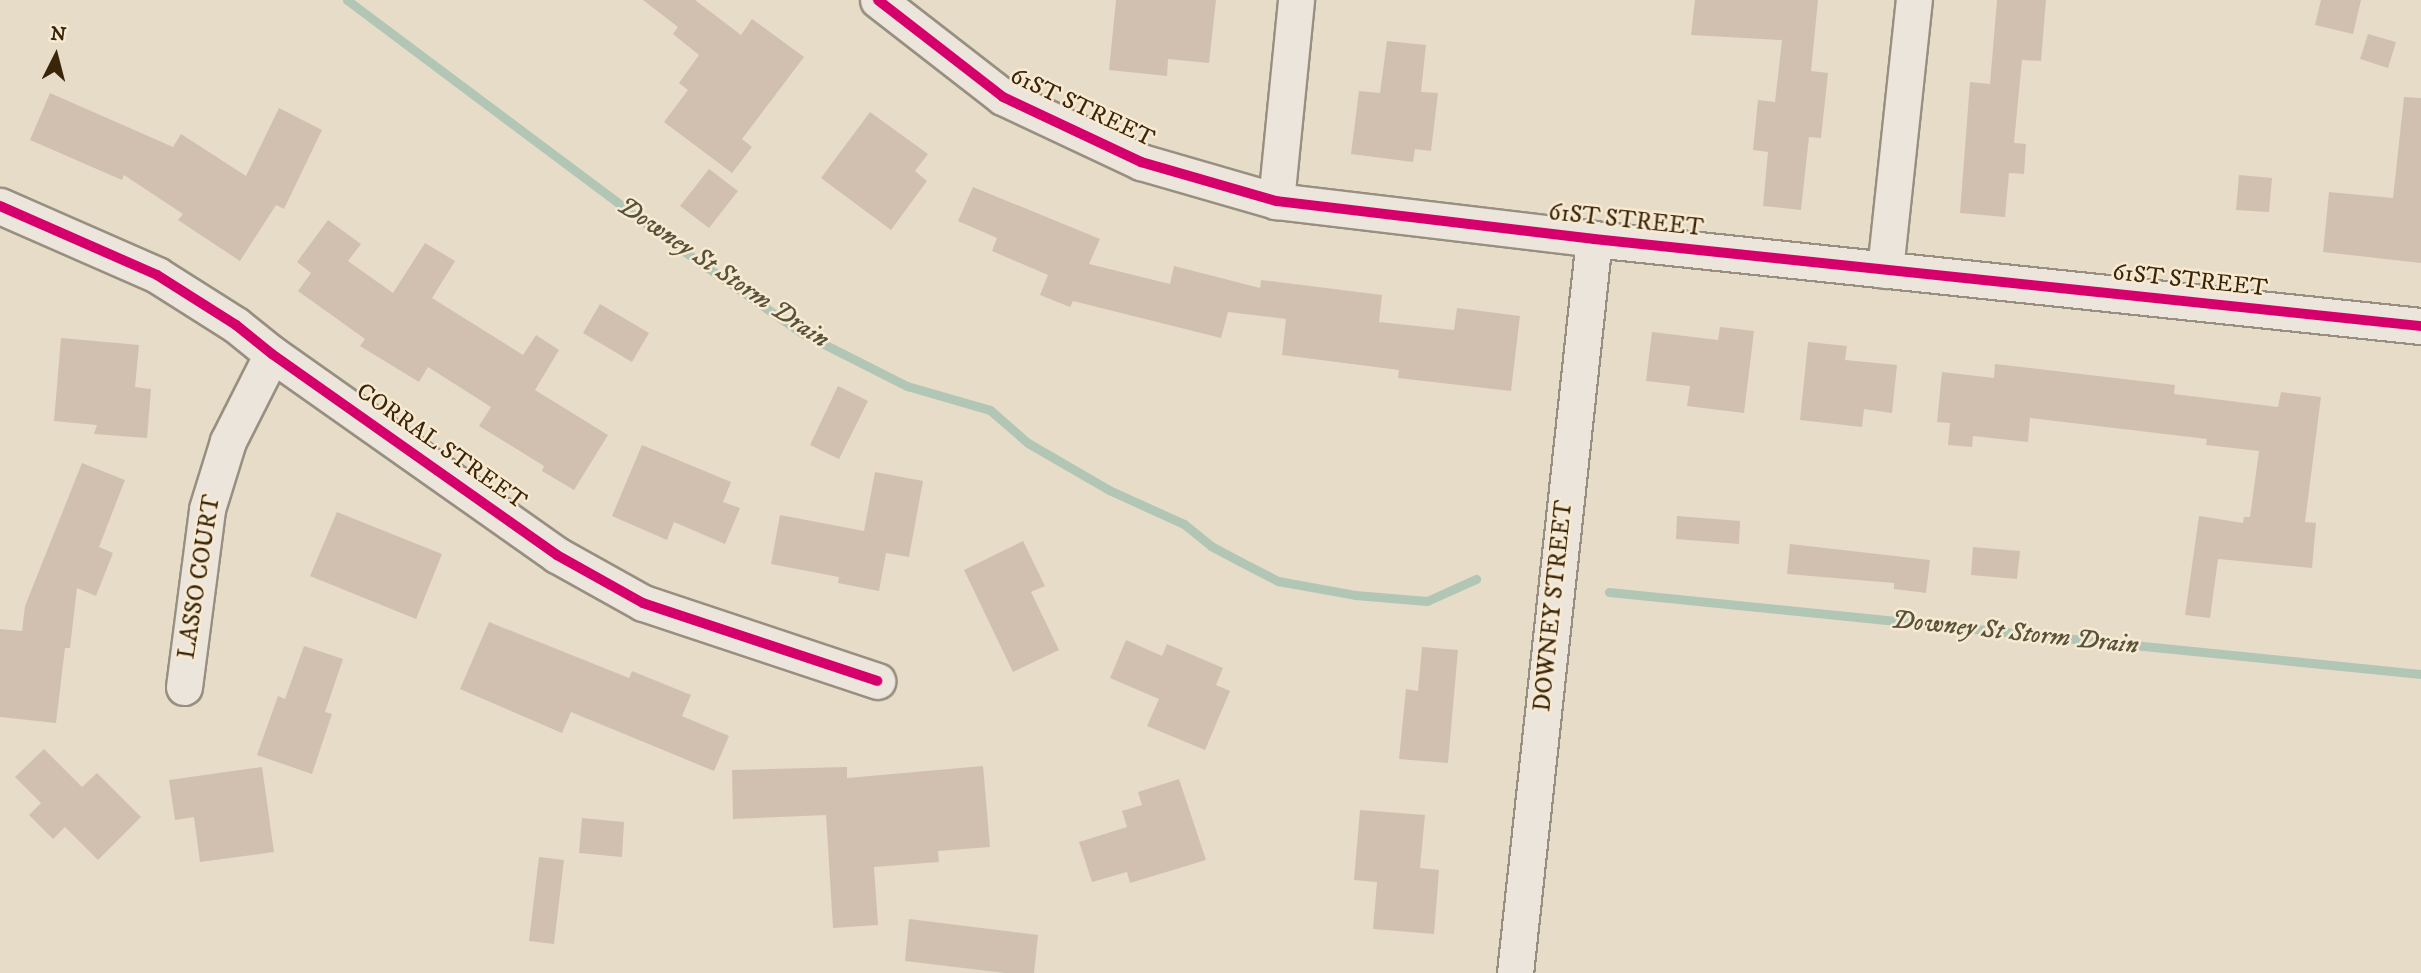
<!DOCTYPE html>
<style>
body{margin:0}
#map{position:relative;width:2421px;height:973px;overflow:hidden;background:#e7dcc7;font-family:"IM FELL DW Pica",serif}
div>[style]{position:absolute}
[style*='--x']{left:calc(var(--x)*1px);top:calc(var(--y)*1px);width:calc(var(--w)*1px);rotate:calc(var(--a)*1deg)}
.stream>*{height:9px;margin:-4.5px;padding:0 4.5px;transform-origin:4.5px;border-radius:4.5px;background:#b2c6b6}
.building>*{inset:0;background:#d1c0b0}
.roads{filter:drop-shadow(2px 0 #988f80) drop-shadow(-2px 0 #988f80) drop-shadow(0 2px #988f80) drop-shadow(0 -2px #988f80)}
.minor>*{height:35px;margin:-17.5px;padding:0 17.5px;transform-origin:17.5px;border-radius:17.5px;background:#ebe5db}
.cycleway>*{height:10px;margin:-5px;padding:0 5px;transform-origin:5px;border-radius:5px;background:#d6006c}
span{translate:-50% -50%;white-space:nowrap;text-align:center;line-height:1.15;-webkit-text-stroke:5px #f8ead2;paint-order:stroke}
.street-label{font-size:24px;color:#3a2509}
.water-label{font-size:26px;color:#57533b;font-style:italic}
.north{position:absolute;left:21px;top:21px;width:70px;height:70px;-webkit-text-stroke:5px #f8ead2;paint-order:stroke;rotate:6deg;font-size:19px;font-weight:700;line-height:28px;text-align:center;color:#3a2509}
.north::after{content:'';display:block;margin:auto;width:24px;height:32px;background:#3a2509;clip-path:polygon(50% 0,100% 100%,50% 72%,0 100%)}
</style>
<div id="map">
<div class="stream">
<i style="--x:347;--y:0;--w:406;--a:36.8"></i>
<i style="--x:672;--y:243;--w:158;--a:34.7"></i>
<i style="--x:802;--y:333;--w:118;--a:26.8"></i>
<i style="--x:907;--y:386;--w:86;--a:16.1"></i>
<i style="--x:990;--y:410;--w:50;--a:41"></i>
<i style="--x:1028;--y:443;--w:94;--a:30.1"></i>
<i style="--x:1109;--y:490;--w:82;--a:24.4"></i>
<i style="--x:1184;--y:524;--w:35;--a:39"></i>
<i style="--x:1211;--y:546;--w:34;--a:28"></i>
<i style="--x:1241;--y:562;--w:42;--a:27.2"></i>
<i style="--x:1278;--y:581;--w:78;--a:10.3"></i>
<i style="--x:1355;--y:595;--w:72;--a:4.8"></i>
<i style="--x:1427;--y:601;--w:54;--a:-24.2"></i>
<i style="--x:1609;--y:592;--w:816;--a:5.77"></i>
</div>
<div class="building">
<i style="clip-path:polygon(643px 0,695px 0,741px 35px,752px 19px,804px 57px,742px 139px,752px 147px,732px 173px,664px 122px,688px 90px,679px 83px,699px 55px,673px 34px,678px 27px)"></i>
<i style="clip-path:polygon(1116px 0,1216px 0,1209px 63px,1168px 59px,1167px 76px,1109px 70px)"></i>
<i style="clip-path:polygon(1695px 0,1818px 0,1811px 71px,1828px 73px,1821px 138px,1809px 137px,1801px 210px,1763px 206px,1768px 152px,1753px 150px,1758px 100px,1775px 102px,1782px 40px,1691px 35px)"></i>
<i style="clip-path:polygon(1997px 0,2046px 0,2041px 61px,2022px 60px,2014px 143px,2026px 144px,2024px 174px,2009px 173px,2005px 217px,1960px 213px,1970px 82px,1990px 84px)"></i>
<i style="clip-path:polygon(2321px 0,2361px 0,2353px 34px,2315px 25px)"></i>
<i style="clip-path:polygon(2368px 34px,2396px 42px,2388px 68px,2360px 59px)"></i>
<i style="clip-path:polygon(1387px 41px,1426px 45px,1421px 92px,1438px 93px,1431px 151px,1415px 149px,1413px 162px,1351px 154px,1359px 91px,1380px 93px)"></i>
<i style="clip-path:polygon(50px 93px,173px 147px,181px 134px,246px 176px,279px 108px,322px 130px,284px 209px,276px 205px,240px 261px,178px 220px,183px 214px,124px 175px,122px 180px,30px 140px)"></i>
<i style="clip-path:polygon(2404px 97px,2421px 98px,2421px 263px,2323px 252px,2329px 192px,2393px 198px)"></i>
<i style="clip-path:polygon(870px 112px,928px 154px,915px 171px,927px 181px,891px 230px,821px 178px)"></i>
<i style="clip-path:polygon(709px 169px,738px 191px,709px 228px,680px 206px)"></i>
<i style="clip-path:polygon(2239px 175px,2272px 178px,2269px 212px,2236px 210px)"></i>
<i style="clip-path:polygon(973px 187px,1100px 239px,1089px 264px,1170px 284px,1174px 266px,1260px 288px,1261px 280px,1382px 295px,1379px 322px,1454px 330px,1457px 308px,1520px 316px,1511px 391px,1398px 378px,1399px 370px,1282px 355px,1286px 319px,1228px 312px,1221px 338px,1073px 301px,1070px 307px,1040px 295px,1048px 275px,992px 251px,997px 238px,958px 221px)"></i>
<i style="clip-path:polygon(328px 220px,361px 244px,348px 261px,393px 293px,425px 243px,455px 261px,432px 298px,523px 355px,536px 335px,559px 350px,535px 390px,608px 435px,574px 490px,542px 471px,544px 466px,479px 426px,491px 407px,428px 367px,419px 382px,360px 346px,365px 339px,298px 291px,311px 273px,297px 262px)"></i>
<i style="clip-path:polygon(600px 304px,649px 333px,632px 362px,583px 333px)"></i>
<i style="clip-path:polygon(1720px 327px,1754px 331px,1744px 413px,1687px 406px,1690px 386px,1646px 381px,1652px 332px,1718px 340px)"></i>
<i style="clip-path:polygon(61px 338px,139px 345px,135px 387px,151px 389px,147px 438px,94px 434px,97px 425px,54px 421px)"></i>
<i style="clip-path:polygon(1808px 342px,1847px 346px,1845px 360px,1897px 365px,1892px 413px,1864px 409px,1862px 427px,1800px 420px)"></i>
<i style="clip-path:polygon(1995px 364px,2175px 385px,2174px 394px,2278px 407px,2281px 392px,2321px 397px,2305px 522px,2316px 523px,2312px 568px,2218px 559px,2210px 618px,2185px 615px,2199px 516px,2243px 523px,2244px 517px,2250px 517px,2259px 451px,2206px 445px,2207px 439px,2030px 418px,2028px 442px,1973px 436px,1972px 447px,1948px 445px,1950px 423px,1937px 422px,1942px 372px,1994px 378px)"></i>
<i style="clip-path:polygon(838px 386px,868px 401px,839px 459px,810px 445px)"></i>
<i style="clip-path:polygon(642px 445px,731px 482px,723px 502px,740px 508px,725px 544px,674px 522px,667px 540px,612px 516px)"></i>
<i style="clip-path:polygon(82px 463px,125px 480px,99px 547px,113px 553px,96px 596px,77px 588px,70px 648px,65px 648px,56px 723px,0 717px,0 629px,22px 631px,25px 606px)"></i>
<i style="clip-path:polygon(875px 472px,923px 481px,909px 557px,886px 553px,879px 591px,838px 583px,839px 577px,771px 564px,780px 515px,864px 531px)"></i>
<i style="clip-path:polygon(337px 512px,442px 554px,416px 619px,310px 576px)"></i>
<i style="clip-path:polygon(1677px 516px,1740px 521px,1739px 544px,1676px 539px)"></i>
<i style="clip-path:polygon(1023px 541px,1045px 586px,1031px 592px,1059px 650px,1013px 672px,964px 570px)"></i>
<i style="clip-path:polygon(1790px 544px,1930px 560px,1926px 593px,1894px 589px,1894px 583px,1787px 574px)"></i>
<i style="clip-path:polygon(1973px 547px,2020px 551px,2017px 579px,1971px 575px)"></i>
<i style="clip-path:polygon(489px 622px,629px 678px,632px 671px,691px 695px,682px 716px,729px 736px,714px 771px,571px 712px,562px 733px,460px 689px)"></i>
<i style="clip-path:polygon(1126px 640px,1162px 656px,1167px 644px,1223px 668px,1216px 685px,1230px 691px,1205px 750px,1147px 726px,1159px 699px,1110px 678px)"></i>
<i style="clip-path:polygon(304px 646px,343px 659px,325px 712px,332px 714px,312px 774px,257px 755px,278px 696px,285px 699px)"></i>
<i style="clip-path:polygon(1422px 647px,1458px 650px,1448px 763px,1399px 759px,1406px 689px,1418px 691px)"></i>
<i style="clip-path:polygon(44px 749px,82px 787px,97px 773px,141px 817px,98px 860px,65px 827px,53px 839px,29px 815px,41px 803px,15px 777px)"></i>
<i style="clip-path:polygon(983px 766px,990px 847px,938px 851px,939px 862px,874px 867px,878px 925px,833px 928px,826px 815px,733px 819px,732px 770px,847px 767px,847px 778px)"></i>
<i style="clip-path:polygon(262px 767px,274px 852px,200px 862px,194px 817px,175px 820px,169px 780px)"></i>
<i style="clip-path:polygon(1179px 779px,1206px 860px,1130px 883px,1127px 872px,1092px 882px,1079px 842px,1127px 827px,1122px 811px,1142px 805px,1138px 792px)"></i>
<i style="clip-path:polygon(1360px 810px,1425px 815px,1420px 868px,1439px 870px,1434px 934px,1373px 929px,1377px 882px,1354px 880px)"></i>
<i style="clip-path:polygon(582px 818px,624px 822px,622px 857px,579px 853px)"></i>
<i style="clip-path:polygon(539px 857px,564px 860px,554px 944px,529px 941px)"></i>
<i style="clip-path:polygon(909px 919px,1038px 935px,1034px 973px,1005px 973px,905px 961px)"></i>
</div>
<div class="roads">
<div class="minor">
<i style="--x:878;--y:0;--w:158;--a:37.8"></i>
<i style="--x:1003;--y:97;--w:153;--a:25.2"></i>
<i style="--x:1141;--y:162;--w:141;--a:16.1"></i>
<i style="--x:1276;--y:201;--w:320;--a:6.8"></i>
<i style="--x:1594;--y:239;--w:832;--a:6.01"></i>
<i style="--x:1276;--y:201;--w:202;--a:-84.3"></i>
<i style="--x:0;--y:206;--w:171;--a:23.7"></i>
<i style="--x:157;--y:275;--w:93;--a:32.3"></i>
<i style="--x:236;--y:325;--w:46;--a:38.9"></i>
<i style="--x:272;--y:354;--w:349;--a:35.2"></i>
<i style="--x:557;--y:555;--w:98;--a:29.2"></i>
<i style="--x:643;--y:603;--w:247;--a:18.4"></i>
<i style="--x:1885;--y:270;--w:272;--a:-83.9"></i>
<i style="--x:184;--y:687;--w:179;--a:-82.6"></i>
<i style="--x:207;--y:509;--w:71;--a:-72.8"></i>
<i style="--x:228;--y:441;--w:97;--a:-63.2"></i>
<i style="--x:1515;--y:973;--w:738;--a:-83.86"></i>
</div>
</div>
<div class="cycleway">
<i style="--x:878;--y:0;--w:158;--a:37.8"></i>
<i style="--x:1003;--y:97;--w:153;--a:25.2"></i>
<i style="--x:1141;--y:162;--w:141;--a:16.1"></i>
<i style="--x:1276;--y:201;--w:320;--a:6.8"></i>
<i style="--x:1594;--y:239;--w:832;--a:6.01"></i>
<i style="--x:0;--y:206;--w:171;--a:23.7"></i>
<i style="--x:157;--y:275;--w:93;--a:32.3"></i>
<i style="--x:236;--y:325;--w:46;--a:38.9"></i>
<i style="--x:272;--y:354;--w:349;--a:35.2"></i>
<i style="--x:557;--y:555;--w:98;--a:29.2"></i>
<i style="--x:643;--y:603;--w:247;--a:18.4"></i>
</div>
<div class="street-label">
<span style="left:1082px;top:108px;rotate:25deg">61ST STREET</span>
<span style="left:1626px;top:221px;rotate:6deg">61ST STREET</span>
<span style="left:2190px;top:281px;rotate:6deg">61ST STREET</span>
<span style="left:441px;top:447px;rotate:35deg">CORRAL STREET</span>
<span style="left:200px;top:577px;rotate:-81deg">LASSO COURT</span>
<span style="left:1554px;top:606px;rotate:-84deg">DOWNEY STREET</span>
</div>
<div class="water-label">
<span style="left:723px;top:273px;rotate:34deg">Downey St Storm Drain</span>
<span style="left:2015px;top:633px;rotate:6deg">Downey St Storm Drain</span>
</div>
<div class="north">N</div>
</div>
